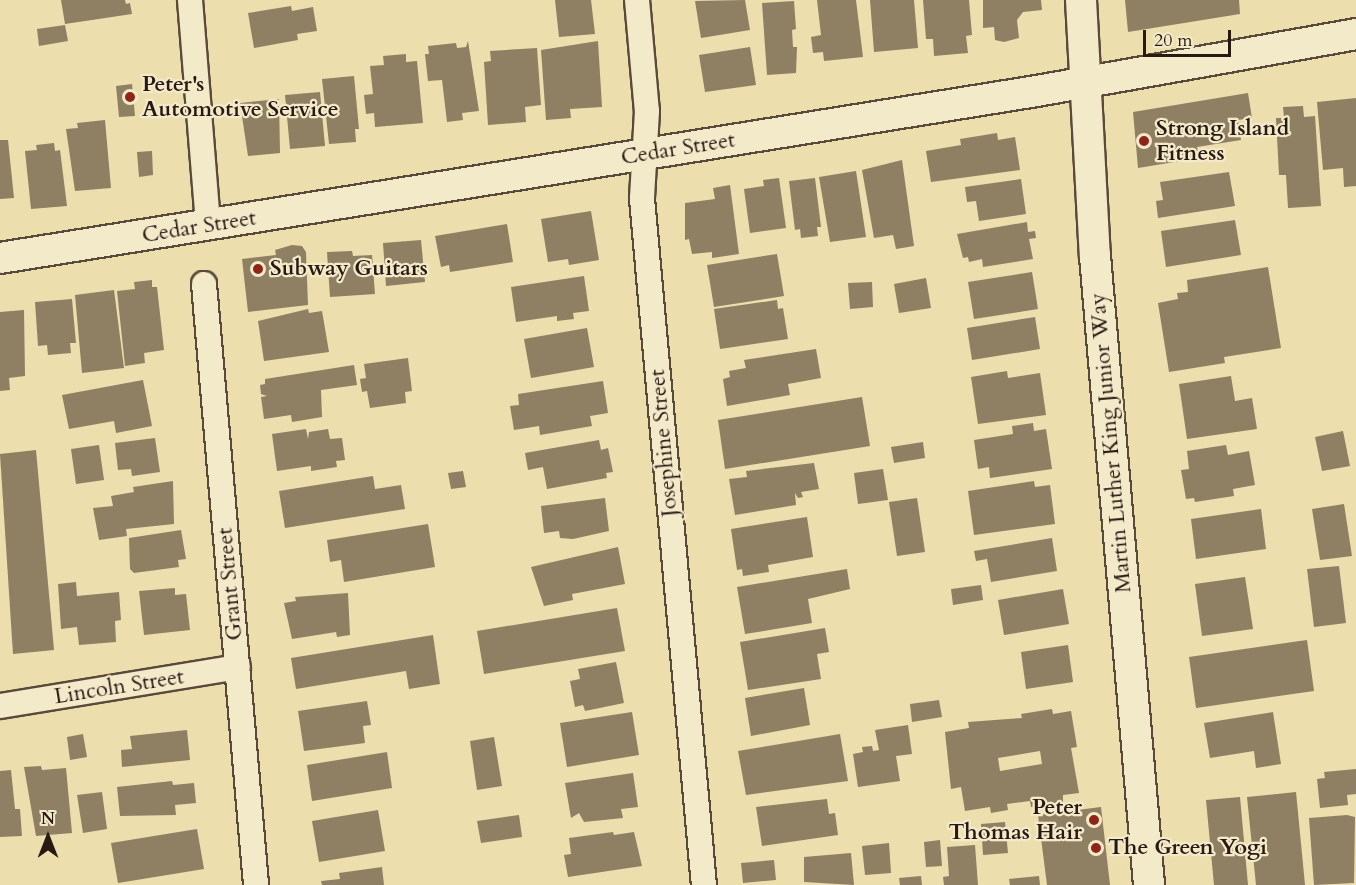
<!DOCTYPE html>
<style>
body{margin:0}
#map{position:relative;width:1356px;height:885px;overflow:hidden;background:#eddead;font-family:Cardo,serif}
div>[style]{position:absolute}
[style*='--x']{left:calc(var(--x)*1px);top:calc(var(--y)*1px);width:calc(var(--w)*1px);rotate:calc(var(--a)*1deg)}
.building>*{inset:0;background:#8f7f63}
.roads{filter:drop-shadow(2px 0 #5a4a3a) drop-shadow(-2px 0 #5a4a3a) drop-shadow(0 2px #5a4a3a) drop-shadow(0 -2px #5a4a3a)}
.minor>*{height:24px;margin:-12px;padding:0 12px;transform-origin:12px;border-radius:12px;background:#f3eaca}
.tertiary>*{height:30px;margin:-15px;padding:0 15px;transform-origin:15px;border-radius:15px;background:#f3eaca}
.dots>*{width:16px;height:16px;translate:-50% -50%;box-sizing:border-box;border:3px solid #f3eaca;border-radius:50%}
span{translate:-50% -50%;white-space:nowrap;text-align:center;line-height:1.15;-webkit-text-stroke:4.5px #f3eaca;paint-order:stroke}
.poi-label{font-size:22px;color:#291913;font-weight:700}
.left{translate:0 -50%;text-align:left}
.right{translate:-100% -50%;text-align:right}
.street-label{font-size:22px;color:#291913}
.north{position:absolute;left:18px;top:807px;width:60px;height:60px;-webkit-text-stroke:4px #f3eaca;paint-order:stroke;rotate:0deg;font-size:16px;font-weight:700;line-height:24px;text-align:center;color:#291913}
.north::after{content:'';display:block;margin:auto;width:21px;height:27px;background:#291913;clip-path:polygon(50% 0,100% 100%,50% 72%,0 100%)}
.scale{position:absolute;left:1143px;top:30px;width:88px;height:27px;box-sizing:border-box;border:3px solid #291913;border-top:0;padding-left:8px;font-size:18px;line-height:21px;white-space:nowrap;color:#291913;-webkit-text-stroke:4px #f3eaca;paint-order:stroke}
</style>
<div id="map">
<div class="building">
<i style="clip-path:polygon(61px 0,125px 0,126px 4px,130px 3px,132px 14px,65px 24px)"></i>
<i style="clip-path:polygon(555px 0,591px 0,595px 34px,559px 37px)"></i>
<i style="clip-path:polygon(745px 0,750px 30px,701px 38px,695px 1px)"></i>
<i style="clip-path:polygon(817px 0,856px 0,863px 57px,824px 61px,823px 52px,813px 53px,811px 37px,821px 35px)"></i>
<i style="clip-path:polygon(870px 0,914px 0,918px 48px,874px 52px)"></i>
<i style="clip-path:polygon(923px 0,969px 0,972px 35px,966px 36px,968px 53px,934px 56px,933px 39px,926px 39px)"></i>
<i style="clip-path:polygon(983px 0,1041px 0,1042px 10px,1023px 12px,1017px 20px,1019px 38px,1004px 42px,995px 40px,994px 27px,983px 28px)"></i>
<i style="clip-path:polygon(1125px 0,1239px 0,1240px 14px,1128px 32px)"></i>
<i style="clip-path:polygon(794px 1px,796px 29px,792px 30px,793px 47px,797px 47px,796px 73px,767px 75px,762px 3px)"></i>
<i style="clip-path:polygon(291px 6px,292px 11px,313px 7px,317px 31px,297px 34px,298px 40px,254px 48px,248px 13px)"></i>
<i style="clip-path:polygon(65px 25px,68px 41px,39px 46px,37px 29px)"></i>
<i style="clip-path:polygon(468px 41px,479px 111px,462px 113px,463px 120px,447px 122px,442px 80px,428px 81px,425px 54px,429px 54px,428px 46px,456px 43px,457px 48px,466px 47px)"></i>
<i style="clip-path:polygon(598px 41px,602px 107px,570px 109px,571px 118px,546px 120px,541px 50px)"></i>
<i style="clip-path:polygon(750px 47px,756px 85px,705px 92px,699px 55px)"></i>
<i style="clip-path:polygon(537px 48px,541px 105px,525px 107px,526px 122px,488px 125px,484px 62px,491px 61px,490px 51px)"></i>
<i style="clip-path:polygon(406px 54px,406px 62px,417px 61px,423px 123px,375px 127px,374px 113px,366px 114px,364px 95px,373px 94px,370px 66px,384px 65px,383px 56px)"></i>
<i style="clip-path:polygon(354px 76px,359px 129px,355px 129px,356px 142px,329px 144px,322px 79px)"></i>
<i style="clip-path:polygon(132px 84px,135px 116px,119px 117px,116px 86px)"></i>
<i style="clip-path:polygon(320px 92px,325px 146px,290px 149px,285px 95px)"></i>
<i style="clip-path:polygon(1248px 93px,1252px 118px,1238px 120px,1241px 140px,1197px 147px,1199px 158px,1138px 168px,1133px 112px)"></i>
<i style="clip-path:polygon(1356px 98px,1356px 186px,1344px 187px,1343px 168px,1323px 170px,1317px 102px)"></i>
<i style="clip-path:polygon(279px 99px,280px 153px,248px 156px,240px 103px)"></i>
<i style="clip-path:polygon(1303px 106px,1304px 117px,1315px 116px,1321px 206px,1288px 208px,1286px 175px,1279px 175px,1276px 118px,1284px 118px,1283px 107px)"></i>
<i style="clip-path:polygon(105px 120px,111px 188px,75px 191px,66px 129px,78px 128px,77px 123px)"></i>
<i style="clip-path:polygon(997px 133px,998px 140px,1015px 137px,1020px 170px,931px 182px,926px 151px,961px 145px,960px 139px)"></i>
<i style="clip-path:polygon(0 140px,8px 140px,14px 198px,0 199px)"></i>
<i style="clip-path:polygon(54px 143px,55px 151px,60px 150px,67px 206px,31px 209px,25px 151px,37px 150px,36px 145px)"></i>
<i style="clip-path:polygon(152px 151px,153px 175px,139px 177px,137px 152px)"></i>
<i style="clip-path:polygon(902px 160px,914px 246px,896px 249px,893px 235px,874px 238px,862px 170px)"></i>
<i style="clip-path:polygon(856px 171px,866px 237px,830px 242px,819px 177px)"></i>
<i style="clip-path:polygon(1229px 172px,1235px 206px,1158px 218px,1156px 201px,1163px 200px,1160px 182px)"></i>
<i style="clip-path:polygon(779px 178px,786px 228px,750px 233px,744px 189px,764px 186px,763px 180px)"></i>
<i style="clip-path:polygon(815px 178px,821px 227px,817px 227px,818px 236px,801px 238px,800px 229px,795px 230px,789px 181px)"></i>
<i style="clip-path:polygon(1021px 179px,1026px 214px,979px 221px,976px 201px,967px 202px,965px 187px)"></i>
<i style="clip-path:polygon(730px 185px,739px 254px,712px 258px,712px 252px,692px 254px,689px 239px,685px 240px,685px 203px,715px 199px,713px 188px)"></i>
<i style="clip-path:polygon(591px 211px,599px 260px,569px 265px,568px 259px,548px 262px,541px 219px)"></i>
<i style="clip-path:polygon(1235px 220px,1241px 255px,1166px 267px,1161px 231px)"></i>
<i style="clip-path:polygon(1027px 222px,1028px 232px,1035px 231px,1036px 238px,1029px 239px,1033px 259px,983px 267px,982px 259px,969px 262px,968px 257px,963px 258px,957px 234px)"></i>
<i style="clip-path:polygon(507px 224px,513px 262px,450px 272px,449px 265px,441px 267px,435px 236px)"></i>
<i style="clip-path:polygon(421px 240px,425px 282px,386px 286px,383px 243px)"></i>
<i style="clip-path:polygon(292px 245px,302px 246px,306px 252px,308px 305px,248px 312px,242px 259px,276px 255px,275px 250px)"></i>
<i style="clip-path:polygon(352px 251px,353px 256px,372px 255px,375px 294px,330px 297px,327px 252px)"></i>
<i style="clip-path:polygon(777px 254px,784px 296px,714px 307px,707px 265px)"></i>
<i style="clip-path:polygon(1268px 267px,1281px 348px,1224px 357px,1225px 363px,1169px 372px,1158px 303px,1178px 299px,1177px 293px,1188px 292px,1187px 280px)"></i>
<i style="clip-path:polygon(1032px 272px,1038px 309px,974px 319px,968px 282px)"></i>
<i style="clip-path:polygon(584px 276px,589px 311px,573px 313px,574px 319px,557px 321px,557px 316px,516px 322px,511px 287px)"></i>
<i style="clip-path:polygon(926px 278px,931px 308px,899px 313px,894px 284px)"></i>
<i style="clip-path:polygon(152px 280px,152px 287px,157px 287px,164px 350px,144px 353px,145px 363px,125px 366px,117px 291px,135px 289px,134px 282px)"></i>
<i style="clip-path:polygon(872px 282px,873px 307px,850px 309px,848px 283px)"></i>
<i style="clip-path:polygon(114px 290px,124px 368px,82px 373px,75px 295px)"></i>
<i style="clip-path:polygon(72px 299px,76px 343px,70px 343px,71px 353px,48px 355px,47px 345px,38px 346px,35px 302px)"></i>
<i style="clip-path:polygon(777px 300px,778px 309px,783px 308px,788px 339px,720px 349px,714px 309px)"></i>
<i style="clip-path:polygon(308px 309px,309px 313px,322px 311px,329px 352px,264px 361px,258px 321px)"></i>
<i style="clip-path:polygon(24px 310px,25px 376px,9px 378px,10px 390px,0 391px,0 312px)"></i>
<i style="clip-path:polygon(1035px 317px,1040px 349px,972px 360px,967px 328px)"></i>
<i style="clip-path:polygon(587px 328px,594px 367px,531px 378px,524px 339px)"></i>
<i style="clip-path:polygon(816px 349px,821px 378px,788px 384px,790px 395px,727px 406px,723px 379px,730px 377px,729px 371px,746px 368px,744px 360px)"></i>
<i style="clip-path:polygon(408px 358px,412px 391px,405px 392px,406px 403px,370px 408px,367px 391px,362px 392px,360px 379px,366px 378px,364px 364px)"></i>
<i style="clip-path:polygon(354px 365px,357px 385px,321px 390px,322px 417px,292px 422px,291px 415px,264px 419px,261px 397px,267px 396px,261px 394px,260px 385px,265px 384px,265px 379px)"></i>
<i style="clip-path:polygon(1007px 371px,1008px 378px,1040px 373px,1046px 415px,978px 424px,971px 377px)"></i>
<i style="clip-path:polygon(1231px 376px,1235px 401px,1252px 398px,1257px 429px,1187px 439px,1179px 384px)"></i>
<i style="clip-path:polygon(143px 380px,152px 426px,116px 433px,114px 421px,69px 429px,62px 395px)"></i>
<i style="clip-path:polygon(603px 381px,608px 413px,590px 416px,592px 426px,540px 435px,539px 426px,514px 430px,510px 406px,519px 405px,518px 394px)"></i>
<i style="clip-path:polygon(862px 397px,870px 446px,725px 469px,718px 420px)"></i>
<i style="clip-path:polygon(1033px 423px,1034px 431px,1046px 429px,1052px 469px,990px 478px,989px 467px,978px 469px,974px 440px,1013px 434px,1012px 426px)"></i>
<i style="clip-path:polygon(306px 429px,308px 439px,309px 432px,328px 429px,330px 439px,342px 438px,345px 460px,336px 461px,337px 467px,311px 471px,311px 466px,277px 471px,272px 434px)"></i>
<i style="clip-path:polygon(1343px 431px,1350px 466px,1322px 471px,1315px 437px)"></i>
<i style="clip-path:polygon(155px 438px,160px 472px,132px 476px,131px 469px,118px 470px,115px 443px)"></i>
<i style="clip-path:polygon(599px 440px,601px 450px,608px 448px,613px 472px,606px 473px,607px 478px,547px 489px,543px 467px,528px 470px,525px 453px)"></i>
<i style="clip-path:polygon(923px 442px,925px 458px,894px 463px,891px 447px)"></i>
<i style="clip-path:polygon(99px 445px,104px 480px,76px 484px,71px 449px)"></i>
<i style="clip-path:polygon(1226px 445px,1228px 455px,1249px 451px,1255px 485px,1233px 489px,1234px 496px,1195px 502px,1194px 498px,1186px 499px,1181px 470px,1189px 469px,1187px 451px)"></i>
<i style="clip-path:polygon(36px 450px,54px 650px,13px 654px,0 454px)"></i>
<i style="clip-path:polygon(814px 463px,819px 489px,801px 492px,803px 497px,798px 498px,795px 493px,796px 505px,735px 515px,729px 479px,747px 477px,746px 471px)"></i>
<i style="clip-path:polygon(883px 469px,888px 500px,858px 504px,854px 473px)"></i>
<i style="clip-path:polygon(463px 471px,466px 487px,451px 489px,448px 473px)"></i>
<i style="clip-path:polygon(373px 476px,375px 489px,401px 485px,405px 509px,285px 528px,279px 491px)"></i>
<i style="clip-path:polygon(173px 481px,174px 524px,126px 529px,127px 536px,99px 540px,93px 508px,113px 506px,111px 496px,134px 492px,133px 487px)"></i>
<i style="clip-path:polygon(1034px 481px,1035px 487px,1050px 485px,1055px 524px,974px 535px,968px 491px)"></i>
<i style="clip-path:polygon(605px 498px,609px 531px,573px 539px,560px 538px,559px 531px,544px 533px,541px 506px)"></i>
<i style="clip-path:polygon(917px 498px,925px 552px,897px 556px,889px 502px)"></i>
<i style="clip-path:polygon(1344px 504px,1352px 556px,1320px 560px,1312px 509px)"></i>
<i style="clip-path:polygon(1261px 509px,1266px 549px,1196px 559px,1191px 519px)"></i>
<i style="clip-path:polygon(807px 517px,813px 557px,768px 565px,769px 572px,743px 576px,742px 569px,737px 570px,731px 529px)"></i>
<i style="clip-path:polygon(428px 524px,435px 567px,344px 582px,341px 560px,330px 562px,327px 540px)"></i>
<i style="clip-path:polygon(181px 530px,186px 559px,178px 560px,179px 567px,134px 573px,130px 569px,129px 538px)"></i>
<i style="clip-path:polygon(1052px 538px,1057px 571px,991px 582px,987px 559px,976px 561px,974px 551px)"></i>
<i style="clip-path:polygon(618px 547px,625px 584px,572px 594px,573px 600px,544px 606px,531px 567px)"></i>
<i style="clip-path:polygon(1339px 566px,1346px 623px,1314px 627px,1307px 569px)"></i>
<i style="clip-path:polygon(847px 569px,850px 589px,808px 599px,812px 623px,745px 634px,737px 587px)"></i>
<i style="clip-path:polygon(1245px 577px,1253px 629px,1202px 636px,1195px 584px)"></i>
<i style="clip-path:polygon(76px 582px,77px 596px,119px 592px,121px 620px,115px 621px,116px 642px,79px 645px,77px 627px,61px 629px,58px 584px)"></i>
<i style="clip-path:polygon(981px 585px,983px 600px,953px 605px,951px 589px)"></i>
<i style="clip-path:polygon(175px 588px,175px 595px,186px 594px,190px 630px,144px 635px,139px 591px)"></i>
<i style="clip-path:polygon(1063px 589px,1069px 624px,1004px 635px,998px 600px)"></i>
<i style="clip-path:polygon(348px 593px,350px 635px,337px 637px,336px 632px,292px 639px,284px 603px,296px 601px,295px 597px)"></i>
<i style="clip-path:polygon(617px 608px,625px 651px,484px 674px,477px 631px)"></i>
<i style="clip-path:polygon(825px 628px,829px 652px,817px 654px,821px 679px,748px 690px,740px 642px)"></i>
<i style="clip-path:polygon(433px 635px,440px 684px,409px 689px,406px 671px,296px 689px,291px 658px)"></i>
<i style="clip-path:polygon(1307px 640px,1314px 691px,1196px 708px,1189px 657px)"></i>
<i style="clip-path:polygon(1068px 645px,1073px 682px,1026px 689px,1021px 652px)"></i>
<i style="clip-path:polygon(616px 662px,624px 703px,585px 711px,583px 705px,575px 707px,570px 681px,580px 679px,578px 669px)"></i>
<i style="clip-path:polygon(804px 688px,810px 725px,751px 736px,745px 698px)"></i>
<i style="clip-path:polygon(939px 700px,942px 717px,912px 722px,910px 704px)"></i>
<i style="clip-path:polygon(367px 701px,371px 725px,363px 726px,365px 743px,304px 751px,298px 711px)"></i>
<i style="clip-path:polygon(evenodd,1052px 709px,1053px 714px,1071px 711px,1077px 747px,1071px 748px,1079px 793px,1063px 795px,1063px 802px,1031px 807px,1030px 801px,1007px 804px,1008px 810px,991px 813px,990px 807px,965px 811px,961px 787px,951px 789px,945px 732px,969px 728px,968px 722px,1022px 718px,1021px 714px,1052px 709px,1040px 751px,1042px 764px,1000px 771px,998px 758px,1040px 751px)"></i>
<i style="clip-path:polygon(632px 712px,639px 755px,567px 767px,560px 723px)"></i>
<i style="clip-path:polygon(1273px 712px,1281px 764px,1256px 768px,1254px 751px,1210px 758px,1204px 723px)"></i>
<i style="clip-path:polygon(908px 725px,912px 754px,896px 756px,900px 781px,858px 787px,853px 754px,863px 752px,862px 747px,872px 746px,873px 751px,879px 750px,875px 730px)"></i>
<i style="clip-path:polygon(187px 730px,190px 760px,122px 767px,121px 750px,132px 749px,130px 736px)"></i>
<i style="clip-path:polygon(83px 734px,87px 757px,70px 760px,67px 737px)"></i>
<i style="clip-path:polygon(840px 734px,848px 781px,746px 795px,738px 751px)"></i>
<i style="clip-path:polygon(494px 737px,502px 786px,477px 790px,470px 741px)"></i>
<i style="clip-path:polygon(387px 752px,392px 788px,312px 801px,307px 765px)"></i>
<i style="clip-path:polygon(41px 766px,42px 770px,66px 768px,72px 833px,36px 836px,24px 767px)"></i>
<i style="clip-path:polygon(1356px 769px,1356px 794px,1347px 795px,1348px 805px,1320px 808px,1317px 779px,1325px 778px,1324px 772px)"></i>
<i style="clip-path:polygon(11px 770px,15px 809px,20px 809px,22px 836px,0 837px,0 771px)"></i>
<i style="clip-path:polygon(633px 773px,638px 807px,621px 809px,623px 818px,584px 822px,579px 813px,571px 818px,565px 783px)"></i>
<i style="clip-path:polygon(172px 781px,173px 785px,194px 783px,196px 803px,175px 805px,176px 815px,120px 816px,117px 787px)"></i>
<i style="clip-path:polygon(102px 792px,107px 829px,83px 833px,77px 795px)"></i>
<i style="clip-path:polygon(1296px 792px,1305px 885px,1256px 885px,1247px 797px)"></i>
<i style="clip-path:polygon(1240px 797px,1248px 885px,1214px 885px,1206px 800px)"></i>
<i style="clip-path:polygon(827px 799px,829px 814px,835px 813px,838px 835px,762px 846px,756px 807px)"></i>
<i style="clip-path:polygon(1101px 807px,1110px 885px,1047px 885px,1038px 815px)"></i>
<i style="clip-path:polygon(378px 810px,385px 851px,319px 862px,312px 821px)"></i>
<i style="clip-path:polygon(519px 815px,522px 837px,481px 843px,477px 821px)"></i>
<i style="clip-path:polygon(1347px 815px,1355px 817px,1354px 883px,1314px 885px,1309px 818px)"></i>
<i style="clip-path:polygon(1005px 822px,1008px 853px,983px 855px,981px 824px)"></i>
<i style="clip-path:polygon(197px 829px,204px 869px,118px 883px,111px 843px)"></i>
<i style="clip-path:polygon(613px 832px,614px 835px,634px 832px,642px 866px,568px 877px,564px 855px,571px 854px,569px 838px)"></i>
<i style="clip-path:polygon(940px 840px,942px 866px,926px 867px,924px 842px)"></i>
<i style="clip-path:polygon(889px 843px,891px 873px,865px 875px,862px 846px)"></i>
<i style="clip-path:polygon(975px 845px,978px 885px,944px 885px,943px 877px,949px 876px,947px 847px)"></i>
<i style="clip-path:polygon(851px 853px,854px 885px,804px 882px,804px 857px)"></i>
<i style="clip-path:polygon(774px 860px,776px 880px,743px 883px,741px 863px)"></i>
<i style="clip-path:polygon(382px 867px,384px 885px,322px 885px,321px 881px,340px 879px,339px 873px)"></i>
<i style="clip-path:polygon(921px 876px,922px 885px,900px 885px,899px 878px)"></i>
<i style="clip-path:polygon(1039px 876px,1040px 885px,1010px 885px,1009px 879px)"></i>
</div>
<div class="roads">
<div class="minor">
<i style="--x:190;--y:0;--w:227;--a:85.4"></i>
<i style="--x:637;--y:0;--w:111;--a:84.9"></i>
<i style="--x:647;--y:111;--w:88;--a:93.3"></i>
<i style="--x:642;--y:199;--w:689;--a:84.84"></i>
<i style="--x:204;--y:284;--w:603;--a:85.05"></i>
<i style="--x:0;--y:706;--w:241;--a:-9.3"></i>
</div>
<div class="tertiary">
<i style="--x:1081;--y:0;--w:256;--a:86.9"></i>
<i style="--x:1095;--y:256;--w:631;--a:85.09"></i>
<i style="--x:0;--y:258;--w:1044;--a:-9.15"></i>
<i style="--x:1031;--y:92;--w:330;--a:-10.1"></i>
</div>
</div>
<div class="dots">
<i style="left:130px;top:97px;background:#8f2418"></i>
<i style="left:1144px;top:141px;background:#8f2418"></i>
<i style="left:258px;top:269px;background:#8f2418"></i>
<i style="left:1094px;top:820px;background:#8f2418"></i>
<i style="left:1096px;top:848px;background:#8f2418"></i>
</div>
<div class="poi-label">
<span class="left" style="left:142px;top:97px">Peter's<br>Automotive Service</span>
<span class="left" style="left:1156px;top:141px">Strong Island<br>Fitness</span>
<span class="left" style="left:270px;top:269px">Subway Guitars</span>
<span class="right" style="left:1082px;top:820px">Peter<br>Thomas Hair</span>
<span class="left" style="left:1108px;top:848px">The Green Yogi</span>
</div>
<div class="street-label">
<span style="left:678px;top:149px;rotate:-9deg">Cedar Street</span>
<span style="left:199px;top:227px;rotate:-9deg">Cedar Street</span>
<span style="left:664px;top:443px;rotate:-95deg">Josephine Street</span>
<span style="left:1111px;top:443px;rotate:-95deg">Martin Luther King Junior Way</span>
<span style="left:230px;top:584px;rotate:-95deg">Grant Street</span>
<span style="left:119px;top:687px;rotate:-9deg">Lincoln Street</span>
</div>
<div class="north">N</div>
<div class="scale">20 m</div>
</div>
